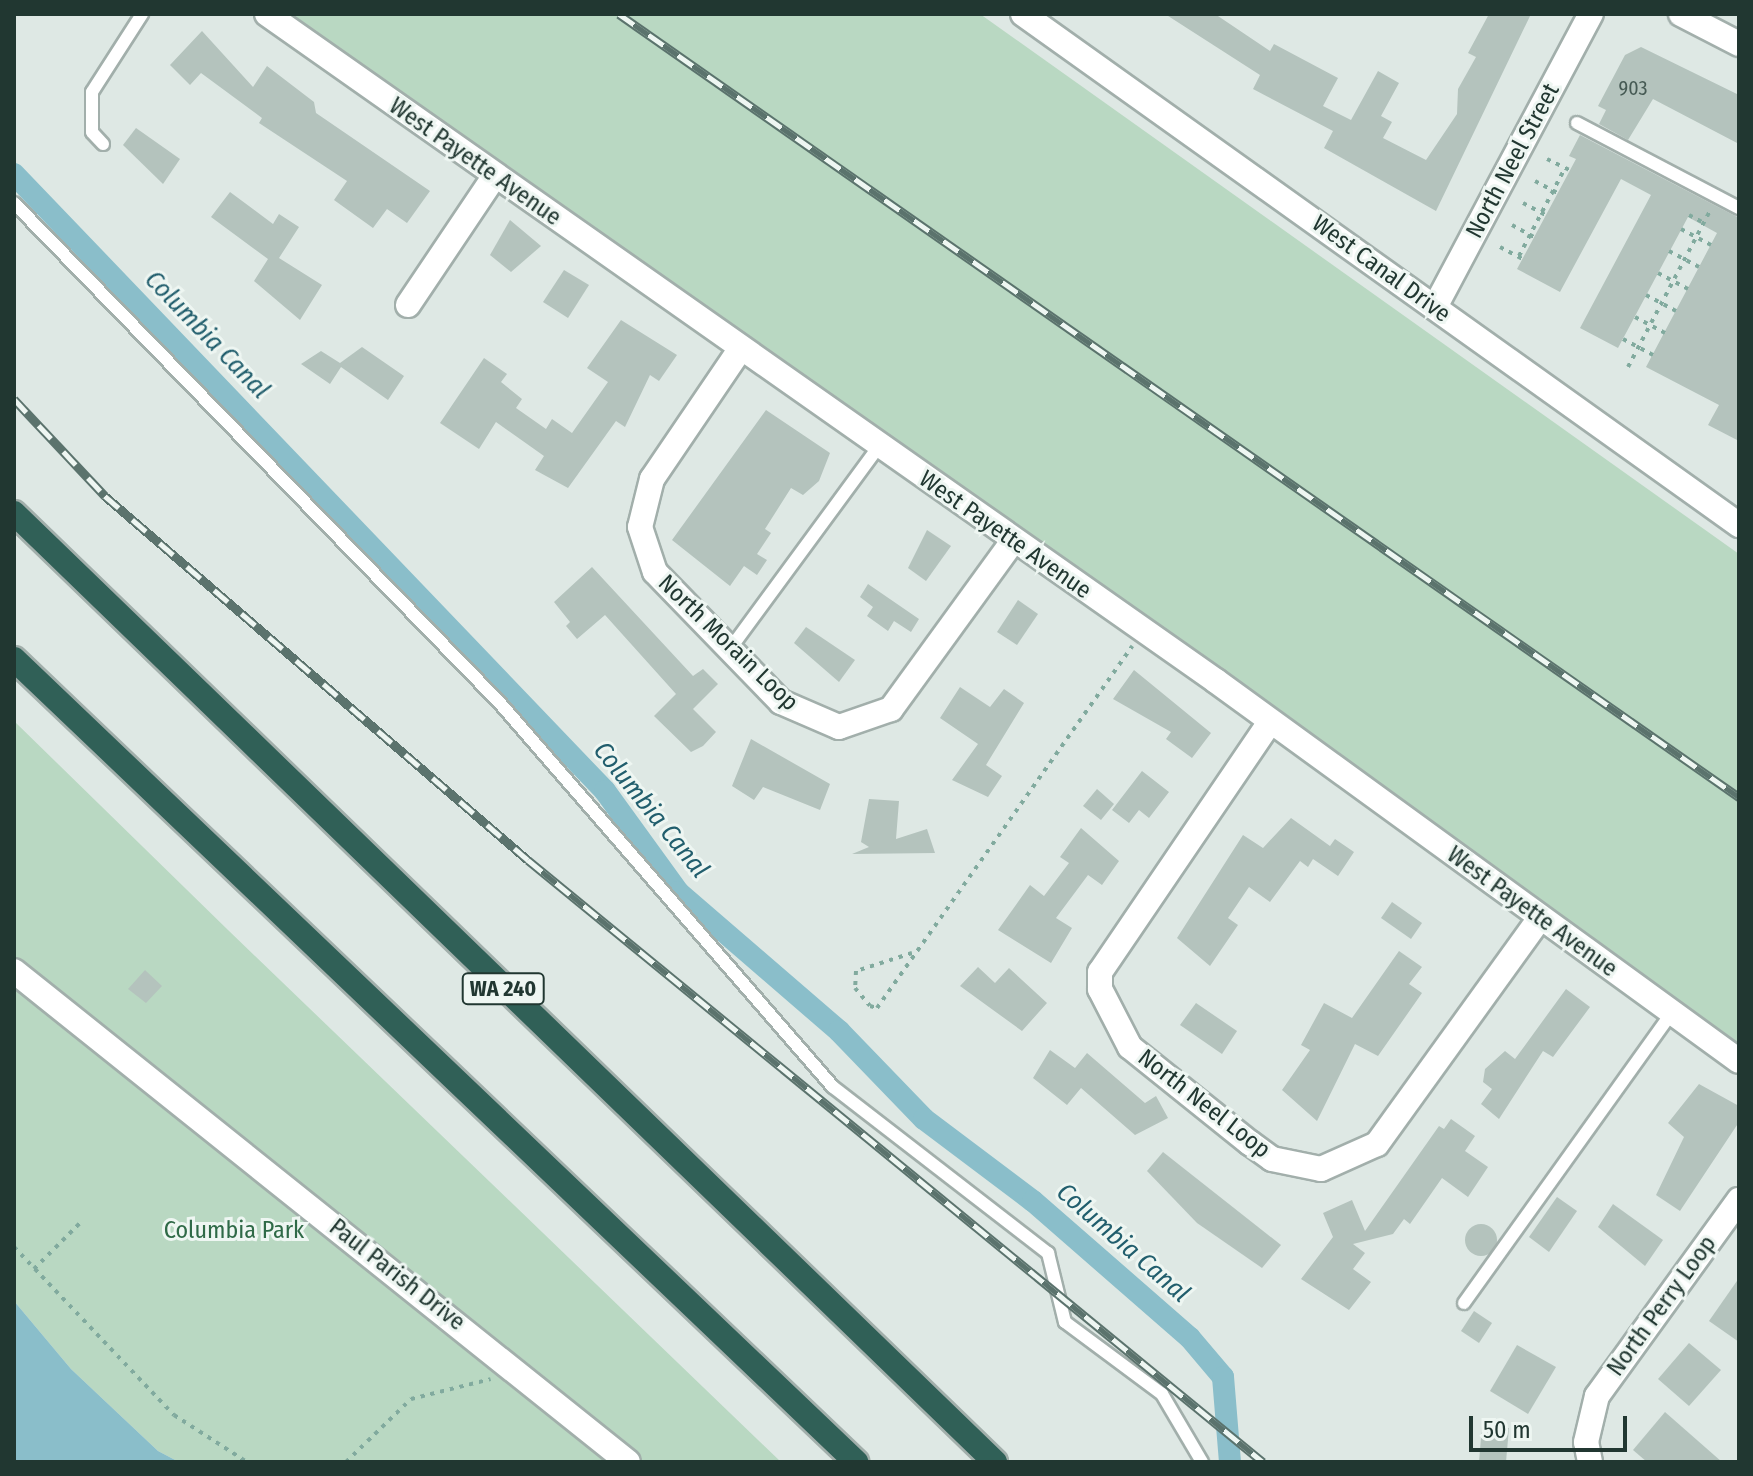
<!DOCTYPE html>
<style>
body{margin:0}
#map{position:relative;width:1753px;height:1476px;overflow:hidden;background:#dee8e4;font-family:"Fira Sans Condensed",sans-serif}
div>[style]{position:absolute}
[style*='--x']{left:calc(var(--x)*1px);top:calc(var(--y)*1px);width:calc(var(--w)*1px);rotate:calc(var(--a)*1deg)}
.green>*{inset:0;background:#b9d8c2}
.water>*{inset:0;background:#8abeca}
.canal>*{height:22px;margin:-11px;padding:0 11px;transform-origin:11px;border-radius:11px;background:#8abeca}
.building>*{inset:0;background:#b4c3bd}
.round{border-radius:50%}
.path>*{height:4px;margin-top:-2px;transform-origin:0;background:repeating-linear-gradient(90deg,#81aa9e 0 4px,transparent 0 10px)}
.roads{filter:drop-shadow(2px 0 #a2afab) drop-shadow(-2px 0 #a2afab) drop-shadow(0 2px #a2afab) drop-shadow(0 -2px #a2afab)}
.service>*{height:12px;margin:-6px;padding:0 6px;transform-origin:6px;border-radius:6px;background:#fff}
.minor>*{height:24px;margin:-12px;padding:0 12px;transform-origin:12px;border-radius:12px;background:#fff}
.tertiary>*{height:24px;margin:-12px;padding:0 12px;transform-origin:12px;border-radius:12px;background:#fff}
.motorway>*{height:24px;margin:-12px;padding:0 12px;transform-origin:12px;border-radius:12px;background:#306057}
.rail>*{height:9px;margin-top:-4.5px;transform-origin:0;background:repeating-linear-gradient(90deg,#eef6f2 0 18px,#5b736d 0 36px);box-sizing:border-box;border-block:2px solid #5b736d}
span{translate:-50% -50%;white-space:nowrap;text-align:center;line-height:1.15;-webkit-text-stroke:6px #eef6f2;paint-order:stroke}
.number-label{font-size:20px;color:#465a54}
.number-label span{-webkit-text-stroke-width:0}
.shield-label span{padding:2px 6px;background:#eef6f2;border:2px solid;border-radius:6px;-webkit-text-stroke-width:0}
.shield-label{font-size:22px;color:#213731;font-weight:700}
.street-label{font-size:24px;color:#213731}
.park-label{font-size:24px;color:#2f6a47}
.water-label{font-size:26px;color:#215e6d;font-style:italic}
.frame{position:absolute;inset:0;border:16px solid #213731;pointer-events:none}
.scale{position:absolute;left:1469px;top:1416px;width:158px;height:36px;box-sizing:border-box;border:4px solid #213731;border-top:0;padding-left:10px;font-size:24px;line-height:28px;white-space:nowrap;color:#213731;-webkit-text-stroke:6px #eef6f2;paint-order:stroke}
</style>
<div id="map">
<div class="green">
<i style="clip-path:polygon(289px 14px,980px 14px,1739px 554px,1739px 1045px)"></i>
<i style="clip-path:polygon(14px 721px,228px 930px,781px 1462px,179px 1462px,158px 1451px,71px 1369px,14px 1301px)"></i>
</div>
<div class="water">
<i style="clip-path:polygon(14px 1301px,71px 1369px,158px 1451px,179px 1462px,14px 1462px)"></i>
</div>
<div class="canal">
<i style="--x:14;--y:174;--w:854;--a:46.23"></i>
<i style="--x:605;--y:791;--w:125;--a:54.1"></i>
<i style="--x:678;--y:892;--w:213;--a:40.8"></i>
<i style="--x:839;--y:1031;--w:122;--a:46"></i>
<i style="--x:924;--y:1119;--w:136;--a:37"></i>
<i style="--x:1033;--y:1201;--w:208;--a:41.1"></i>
<i style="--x:1190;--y:1338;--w:51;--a:49.8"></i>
<i style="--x:1223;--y:1377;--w:85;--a:85.3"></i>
</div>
<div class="building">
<i style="clip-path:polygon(1165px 14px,1215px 14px,1270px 51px,1274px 44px,1338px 78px,1323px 106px,1351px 120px,1378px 71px,1399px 83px,1381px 116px,1392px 122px,1383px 138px,1426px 160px,1457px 114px,1458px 89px,1476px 57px,1468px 53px,1489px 14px,1531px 14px,1436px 211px,1324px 148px,1333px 131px,1253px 89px,1260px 75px)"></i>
<i style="clip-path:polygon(202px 31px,253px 87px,267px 66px,314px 102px,316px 113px,430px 191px,407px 223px,387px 209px,373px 228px,334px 200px,347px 181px,259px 123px,262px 118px,201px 73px,190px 85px,170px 65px)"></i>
<i style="clip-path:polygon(1641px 47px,1739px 95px,1739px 144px,1653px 99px,1628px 140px,1599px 124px,1606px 110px,1598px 106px,1625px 55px)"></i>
<i style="clip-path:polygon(136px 128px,180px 159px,163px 184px,123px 145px)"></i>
<i style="clip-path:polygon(1580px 135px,1739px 218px,1739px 441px,1708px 425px,1719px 405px,1646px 367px,1717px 233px,1688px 217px,1618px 348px,1580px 328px,1651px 195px,1621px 179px,1560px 292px,1517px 269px,1576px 159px,1569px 156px)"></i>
<i style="clip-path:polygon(230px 192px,273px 224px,279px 214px,299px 227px,279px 258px,322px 285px,300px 320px,254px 281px,268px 259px,211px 217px)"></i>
<i style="clip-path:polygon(510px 220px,541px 246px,511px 272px,490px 255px)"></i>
<i style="clip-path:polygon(564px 270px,589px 285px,568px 318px,543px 302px)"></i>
<i style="clip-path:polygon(621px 320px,677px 355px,659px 381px,650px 375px,625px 427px,616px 421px,568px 488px,535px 470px,544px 456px,496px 422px,479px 449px,440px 423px,484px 358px,507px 374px,501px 382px,522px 399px,516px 408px,546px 429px,552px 419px,572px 433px,608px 382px,587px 368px)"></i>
<i style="clip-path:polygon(362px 347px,404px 376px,388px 400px,341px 367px,330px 384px,301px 364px,321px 351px,340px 363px)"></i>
<i style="clip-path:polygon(766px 410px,830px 453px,819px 481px,803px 495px,791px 488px,765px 529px,771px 533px,757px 554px,767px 560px,757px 575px,744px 566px,730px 586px,672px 540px)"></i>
<i style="clip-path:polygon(927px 530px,951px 546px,926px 581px,908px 568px)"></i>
<i style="clip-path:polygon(592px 567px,693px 676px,703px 669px,718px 684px,693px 709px,716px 732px,703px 746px,691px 752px,654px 716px,676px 694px,605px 615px,577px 639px,566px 626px,570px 622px,554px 602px)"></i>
<i style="clip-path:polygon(868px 584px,919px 619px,911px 632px,894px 621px,888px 631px,867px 616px,873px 607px,860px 597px)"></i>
<i style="clip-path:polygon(1018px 600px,1038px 614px,1017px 645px,997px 632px)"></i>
<i style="clip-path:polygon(806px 627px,855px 660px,839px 682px,794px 643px)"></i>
<i style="clip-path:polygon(1134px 670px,1211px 733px,1192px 758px,1166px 739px,1171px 732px,1113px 699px)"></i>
<i style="clip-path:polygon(960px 687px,990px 707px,1004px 689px,1024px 703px,986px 765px,1002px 776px,988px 797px,952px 780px,978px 744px,940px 718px)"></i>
<i style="clip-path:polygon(751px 739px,830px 784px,820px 810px,763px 787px,754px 800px,732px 786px)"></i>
<i style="clip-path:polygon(1142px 771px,1169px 792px,1149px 818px,1139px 810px,1129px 823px,1112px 810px)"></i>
<i style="clip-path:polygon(1097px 789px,1114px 804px,1101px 820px,1083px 806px)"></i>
<i style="clip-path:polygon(869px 799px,899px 801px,896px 839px,927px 829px,935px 853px,852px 854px,869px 847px,861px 842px)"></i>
<i style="clip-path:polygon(1291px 818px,1330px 846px,1335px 839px,1354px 852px,1338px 876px,1313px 859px,1308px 867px,1300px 861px,1270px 902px,1249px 887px,1228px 918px,1238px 925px,1210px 966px,1177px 938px,1243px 835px,1263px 848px)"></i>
<i style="clip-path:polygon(1081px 828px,1119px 861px,1102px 885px,1088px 875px,1056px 918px,1072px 928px,1051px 963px,998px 930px,1030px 885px,1044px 896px,1069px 863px,1060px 857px)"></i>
<i style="clip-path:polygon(1392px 902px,1422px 923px,1411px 939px,1381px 918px)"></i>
<i style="clip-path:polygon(1399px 951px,1422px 967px,1409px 984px,1422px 993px,1378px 1056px,1355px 1044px,1317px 1121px,1282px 1090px,1310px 1050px,1301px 1045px,1324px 1003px,1352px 1018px)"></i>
<i style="clip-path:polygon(978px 967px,995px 983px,1009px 968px,1047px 1003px,1022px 1031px,960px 986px)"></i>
<i style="clip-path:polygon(145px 970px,162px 986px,146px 1003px,128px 989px)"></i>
<i style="clip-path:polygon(1566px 989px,1590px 1007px,1553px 1057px,1543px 1051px,1499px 1119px,1481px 1104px,1492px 1089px,1483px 1082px,1485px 1069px,1505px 1051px,1515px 1059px)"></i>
<i style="clip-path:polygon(1196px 1003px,1237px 1031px,1222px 1054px,1180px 1025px)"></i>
<i style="clip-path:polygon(1050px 1050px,1075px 1068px,1087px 1053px,1145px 1103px,1156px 1096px,1168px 1118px,1135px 1135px,1081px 1088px,1067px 1105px,1033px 1078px)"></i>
<i style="clip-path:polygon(1699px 1084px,1739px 1106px,1739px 1122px,1680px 1211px,1656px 1195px,1684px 1137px,1668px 1123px)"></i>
<i style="clip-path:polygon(1451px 1119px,1475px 1136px,1465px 1151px,1488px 1167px,1468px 1197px,1442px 1178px,1410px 1224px,1404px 1219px,1393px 1234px,1353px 1244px,1365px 1253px,1353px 1269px,1371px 1282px,1349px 1310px,1301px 1279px,1333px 1237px,1323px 1213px,1352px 1200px,1365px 1231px,1439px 1126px,1444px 1129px)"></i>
<i style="clip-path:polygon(1163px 1152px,1281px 1245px,1262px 1268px,1197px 1223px,1147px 1171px)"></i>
<i style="clip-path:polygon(1557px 1197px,1577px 1211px,1549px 1252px,1529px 1237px)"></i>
<i style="clip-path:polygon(1613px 1204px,1663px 1240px,1645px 1266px,1598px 1227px)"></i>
<i class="round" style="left:1465px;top:1224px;width:32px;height:32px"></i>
<i style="clip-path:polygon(1739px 1278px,1739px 1342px,1709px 1321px)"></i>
<i style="clip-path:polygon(1474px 1311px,1492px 1323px,1479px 1343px,1461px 1331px)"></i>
<i style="clip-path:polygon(1689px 1343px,1721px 1370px,1689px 1406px,1658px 1379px)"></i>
<i style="clip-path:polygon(1517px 1345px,1556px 1367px,1528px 1414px,1490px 1391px)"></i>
<i style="clip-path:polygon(1665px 1412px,1722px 1462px,1647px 1462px,1633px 1450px)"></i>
<i style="clip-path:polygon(1482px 1426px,1509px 1428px,1506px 1462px,1479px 1462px)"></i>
</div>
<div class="path">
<i style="--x:1547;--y:159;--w:25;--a:26"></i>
<i style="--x:1535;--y:181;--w:26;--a:28"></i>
<i style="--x:1523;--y:203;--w:26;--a:28"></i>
<i style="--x:1689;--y:215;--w:17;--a:28"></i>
<i style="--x:1512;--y:225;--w:25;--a:29"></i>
<i style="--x:1681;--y:229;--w:34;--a:28"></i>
<i style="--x:1500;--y:247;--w:26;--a:28"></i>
<i style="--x:1669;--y:251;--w:34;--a:28"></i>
<i style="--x:1519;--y:256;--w:99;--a:-62.4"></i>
<i style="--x:1658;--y:273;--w:34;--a:28"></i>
<i style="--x:1646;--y:295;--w:34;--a:28"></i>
<i style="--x:1635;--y:317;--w:34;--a:28"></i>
<i style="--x:1623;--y:339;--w:34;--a:28"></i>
<i style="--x:1628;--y:367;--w:178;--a:-62.3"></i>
<i style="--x:912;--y:953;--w:59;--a:162.2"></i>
<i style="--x:856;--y:971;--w:17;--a:93"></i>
<i style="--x:855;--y:988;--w:23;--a:50"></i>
<i style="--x:870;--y:1006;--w:7;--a:16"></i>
<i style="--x:877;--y:1008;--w:443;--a:-54.8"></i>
<i style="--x:14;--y:1247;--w:232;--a:46.4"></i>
<i style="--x:174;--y:1415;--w:87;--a:32.8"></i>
<i style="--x:34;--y:1269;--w:65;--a:-45"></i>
<i style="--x:346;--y:1462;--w:91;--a:-44.1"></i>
<i style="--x:411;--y:1399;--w:82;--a:-14"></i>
</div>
<div class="roads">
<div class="service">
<i style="--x:1577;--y:123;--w:183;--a:27.7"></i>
<i style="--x:103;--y:144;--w:16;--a:-133"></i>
<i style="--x:92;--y:132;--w:40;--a:-90"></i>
<i style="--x:92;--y:92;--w:93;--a:-57.3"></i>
<i style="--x:14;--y:203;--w:696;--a:45.82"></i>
<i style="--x:499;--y:702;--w:510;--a:49.06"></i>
<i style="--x:833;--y:1087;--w:272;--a:37.7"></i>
<i style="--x:1048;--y:1253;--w:71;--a:76.2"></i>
<i style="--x:1065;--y:1322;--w:121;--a:36.6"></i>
<i style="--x:1162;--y:1394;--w:79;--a:59.5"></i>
<i style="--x:730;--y:649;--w:252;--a:-53.7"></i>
<i style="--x:1464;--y:1303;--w:357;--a:-54.4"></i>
</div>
<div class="minor">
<i style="--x:267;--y:14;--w:1160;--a:35.1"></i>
<i style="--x:1216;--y:681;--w:646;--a:36"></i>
<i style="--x:1681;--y:14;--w:65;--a:27.3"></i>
<i style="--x:408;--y:305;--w:154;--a:-56.1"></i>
<i style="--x:741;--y:348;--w:158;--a:124.2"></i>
<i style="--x:652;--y:479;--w:49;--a:104"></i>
<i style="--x:640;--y:527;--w:47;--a:71.6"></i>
<i style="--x:655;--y:572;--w:181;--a:45.9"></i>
<i style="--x:781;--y:702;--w:63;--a:23.3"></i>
<i style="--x:839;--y:727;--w:55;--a:-19.1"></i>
<i style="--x:891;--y:709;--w:208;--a:-54"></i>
<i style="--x:1270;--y:722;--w:302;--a:124.2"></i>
<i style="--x:1100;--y:972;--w:17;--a:90"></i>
<i style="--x:1100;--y:989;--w:65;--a:62.7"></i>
<i style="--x:1130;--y:1047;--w:154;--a:38.7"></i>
<i style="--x:1250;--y:1143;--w:27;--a:36"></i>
<i style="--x:1272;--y:1159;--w:50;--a:11.5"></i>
<i style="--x:1321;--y:1169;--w:61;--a:-24.1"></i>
<i style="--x:1377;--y:1144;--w:279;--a:-54.2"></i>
<i style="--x:1590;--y:1462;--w:20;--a:-101"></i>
<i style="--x:1586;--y:1442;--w:47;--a:-76.6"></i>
<i style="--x:1597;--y:1396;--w:242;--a:-54.1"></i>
</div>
<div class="tertiary">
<i style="--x:1023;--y:14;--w:880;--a:35.51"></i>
<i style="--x:1435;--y:307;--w:332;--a:-62"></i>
<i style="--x:14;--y:971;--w:786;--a:38.65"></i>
</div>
<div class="motorway">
<i style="--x:14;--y:513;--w:1365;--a:44.05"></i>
<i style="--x:14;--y:659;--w:1164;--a:43.64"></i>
</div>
</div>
<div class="rail">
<i style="--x:619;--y:14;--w:1367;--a:34.96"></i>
<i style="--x:14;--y:399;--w:133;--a:46.8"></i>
<i style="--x:105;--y:496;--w:558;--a:40.71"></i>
<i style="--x:528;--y:860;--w:950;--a:39.32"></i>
</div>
<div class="number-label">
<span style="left:1633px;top:88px">903</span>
</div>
<div class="shield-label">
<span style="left:503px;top:989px">WA 240</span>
</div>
<div class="street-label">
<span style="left:1513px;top:161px;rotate:-62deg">North Neel Street</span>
<span style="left:475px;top:162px;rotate:35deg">West Payette Avenue</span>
<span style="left:1381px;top:269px;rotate:36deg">West Canal Drive</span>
<span style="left:1005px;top:535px;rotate:35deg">West Payette Avenue</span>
<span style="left:728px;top:643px;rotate:44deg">North Morain Loop</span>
<span style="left:1532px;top:912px;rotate:36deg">West Payette Avenue</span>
<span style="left:1204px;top:1104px;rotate:38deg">North Neel Loop</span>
<span style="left:397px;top:1275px;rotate:38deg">Paul Parish Drive</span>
<span style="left:1662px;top:1306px;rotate:-54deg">North Perry Loop</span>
</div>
<div class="park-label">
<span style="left:234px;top:1231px">Columbia Park</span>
</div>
<div class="water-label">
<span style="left:207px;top:335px;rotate:46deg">Columbia Canal</span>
<span style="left:651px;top:810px;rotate:51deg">Columbia Canal</span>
<span style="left:1123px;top:1243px;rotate:41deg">Columbia Canal</span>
</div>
<div class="frame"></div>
<div class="scale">50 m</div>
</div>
